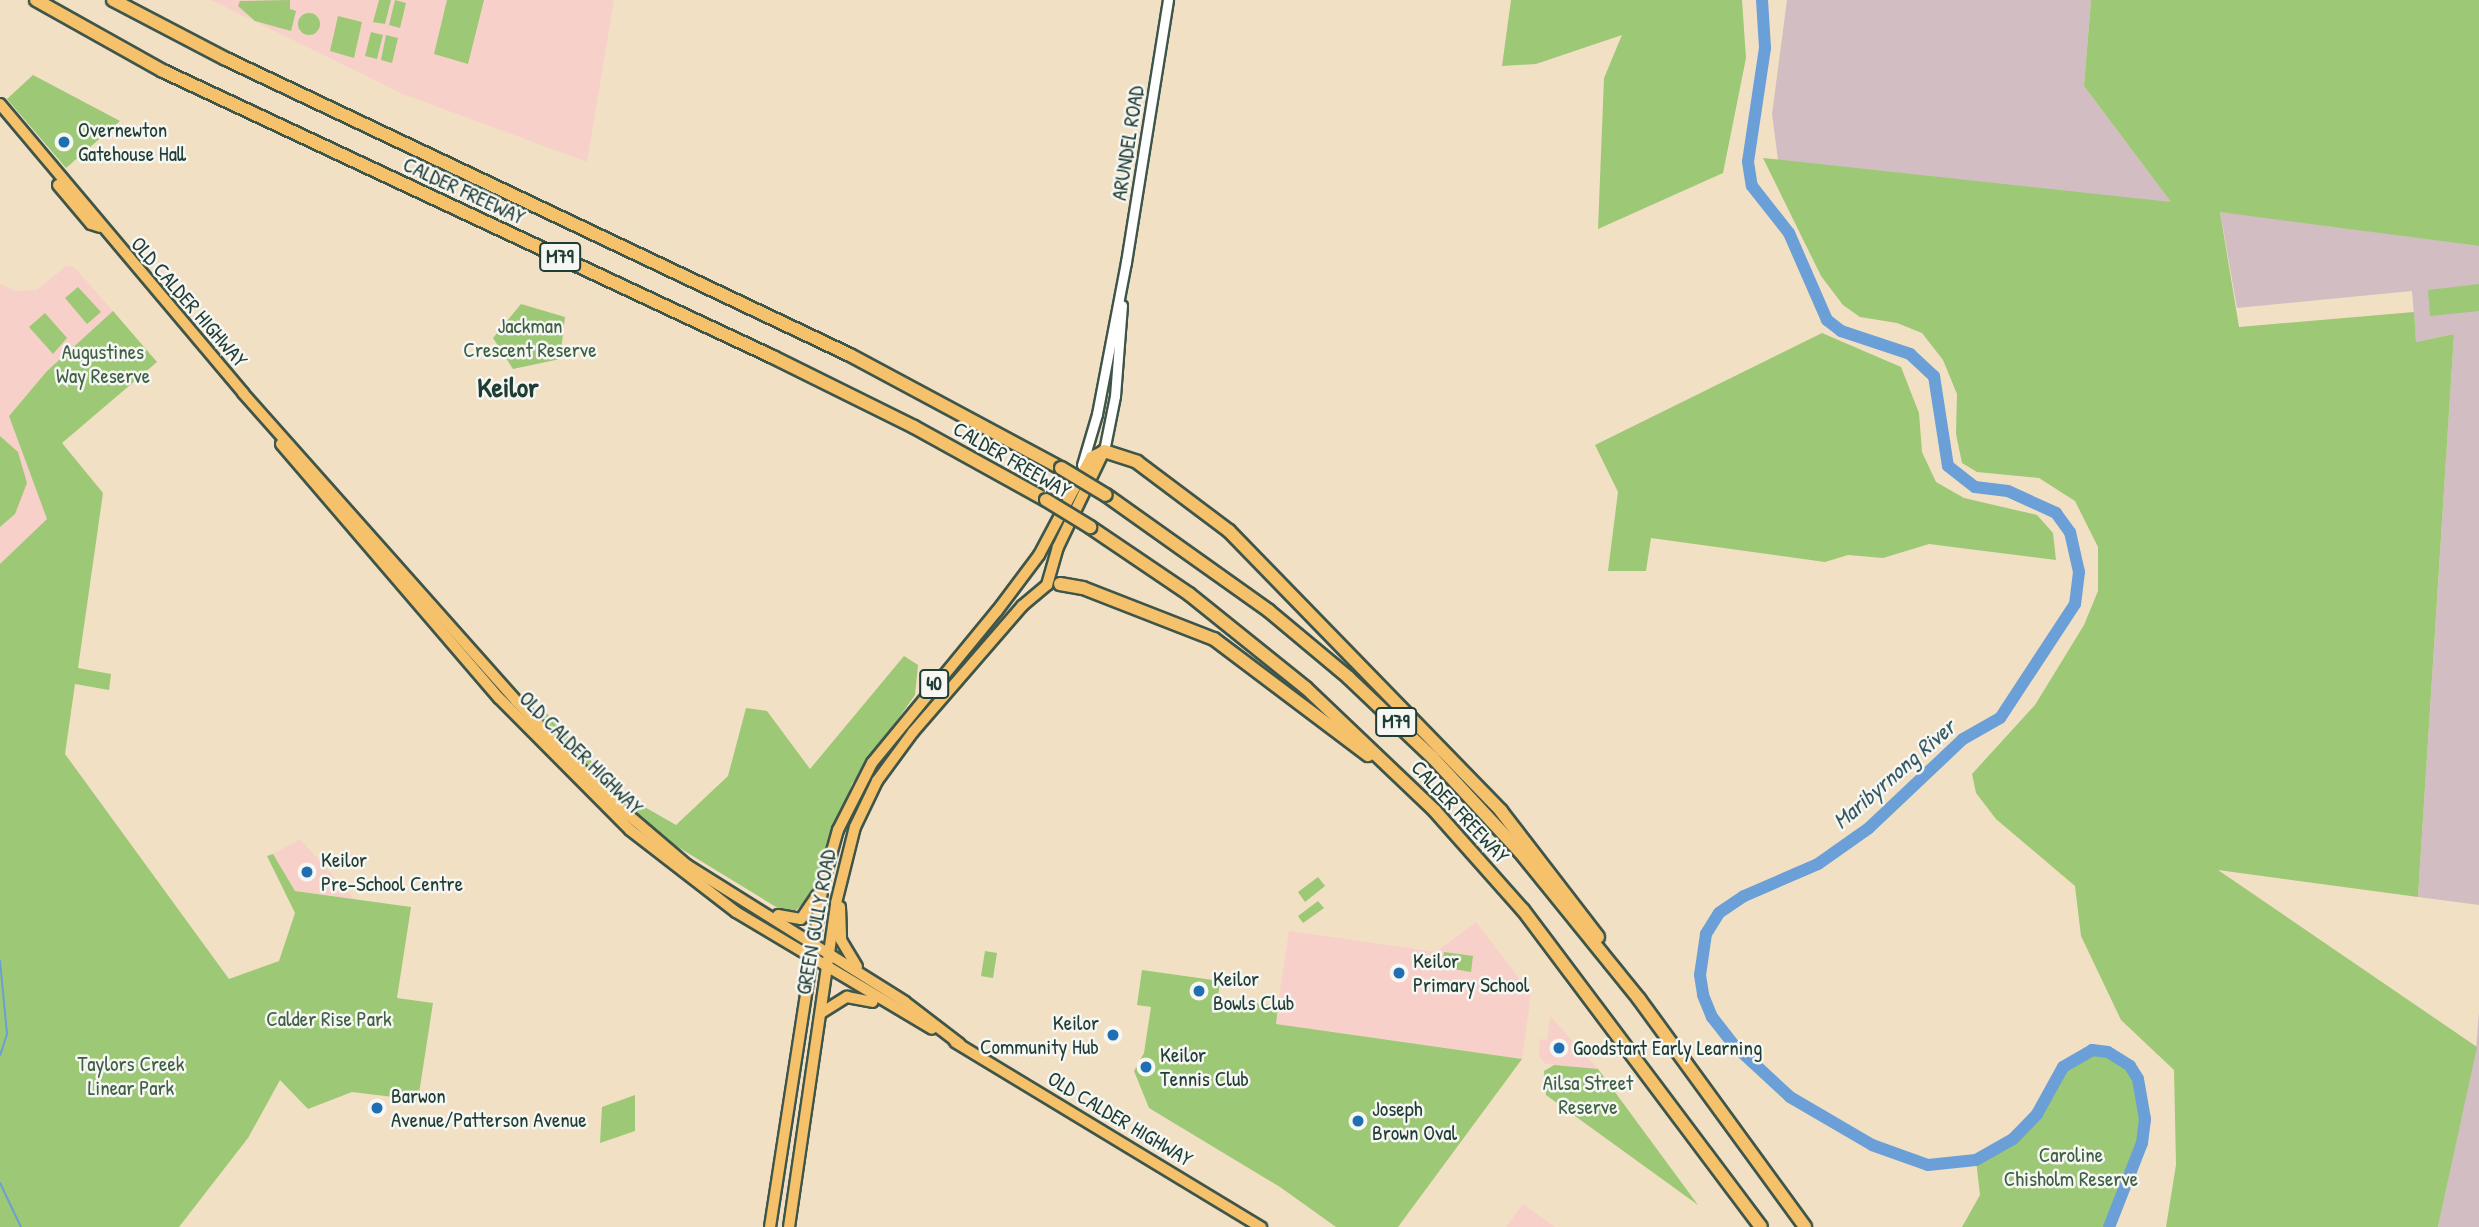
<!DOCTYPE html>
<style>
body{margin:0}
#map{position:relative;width:2479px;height:1227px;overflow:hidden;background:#f1e0c4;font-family:"Patrick Hand",sans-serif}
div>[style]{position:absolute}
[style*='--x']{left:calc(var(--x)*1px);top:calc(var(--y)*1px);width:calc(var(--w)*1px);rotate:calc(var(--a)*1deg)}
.built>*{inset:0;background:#f7d0ca}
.industrial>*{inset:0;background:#d2bec2}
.green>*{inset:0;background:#9dc875}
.round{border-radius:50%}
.stream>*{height:2px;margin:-1px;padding:0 1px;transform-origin:1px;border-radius:1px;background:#6b9fd7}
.river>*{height:12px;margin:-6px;padding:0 6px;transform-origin:6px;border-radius:6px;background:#6b9fd7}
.roads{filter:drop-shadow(2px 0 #3e554a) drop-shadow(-2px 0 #3e554a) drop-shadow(0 2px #3e554a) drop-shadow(0 -2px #3e554a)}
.tertiary>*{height:9px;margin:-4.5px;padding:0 4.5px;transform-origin:4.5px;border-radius:4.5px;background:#fff}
.primary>*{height:10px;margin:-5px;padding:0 5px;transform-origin:5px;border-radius:5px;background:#f5c16b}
.motorway>*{height:12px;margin:-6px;padding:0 6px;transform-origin:6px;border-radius:6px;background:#f5c16b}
.bridges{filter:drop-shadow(2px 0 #3e554a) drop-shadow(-2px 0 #3e554a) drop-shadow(0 2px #3e554a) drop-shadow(0 -2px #3e554a)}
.motorway-bridge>*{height:12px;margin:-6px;padding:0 6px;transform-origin:6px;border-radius:6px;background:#f5c16b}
.dots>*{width:19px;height:19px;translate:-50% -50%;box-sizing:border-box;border:4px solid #f6f6f2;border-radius:50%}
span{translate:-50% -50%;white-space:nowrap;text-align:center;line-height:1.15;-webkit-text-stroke:5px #f6f6f2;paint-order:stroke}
.shield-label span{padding:2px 5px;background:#f6f6f2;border:2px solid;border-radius:5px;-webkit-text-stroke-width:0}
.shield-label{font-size:19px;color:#1f3d34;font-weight:700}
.poi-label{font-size:21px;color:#1f3d34}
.left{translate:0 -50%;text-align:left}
.right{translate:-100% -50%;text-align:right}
.street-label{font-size:21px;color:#1f3d34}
.park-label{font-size:21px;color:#3e6044}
.water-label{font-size:23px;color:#365a65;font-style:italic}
.district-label{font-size:28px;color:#1f3d34;font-weight:700}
</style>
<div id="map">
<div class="built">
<i style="clip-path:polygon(211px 0,614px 0,587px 162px,403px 94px)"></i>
<i style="clip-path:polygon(66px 266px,74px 267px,113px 311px,47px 371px,9px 415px,48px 519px,0 564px,0 284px,15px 291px,37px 290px)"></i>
<i style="clip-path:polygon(300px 839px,354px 899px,295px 891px,273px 854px)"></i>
<i style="clip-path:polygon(1476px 922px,1531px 994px,1522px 1059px,1275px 1024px,1289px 931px,1436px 952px)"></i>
<i style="clip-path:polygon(1550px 1016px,1598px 1069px,1599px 1071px,1544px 1063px,1539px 1055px,1540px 1039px,1547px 1040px)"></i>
<i style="clip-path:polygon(1523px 1204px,1524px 1205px,1555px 1227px,1506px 1227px)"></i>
</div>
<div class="industrial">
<i style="clip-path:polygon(1787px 0,2091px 0,2084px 86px,2172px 203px,1778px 160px,1772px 114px)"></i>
<i style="clip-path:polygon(2220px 211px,2479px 246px,2479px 905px,2418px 897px,2454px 334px,2416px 342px,2412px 291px,2237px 308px)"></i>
<i style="clip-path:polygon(2479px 1012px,2479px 1227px,2438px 1227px,2476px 1049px)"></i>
</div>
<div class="green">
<i style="clip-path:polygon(290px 0,290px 9px,296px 11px,291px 31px,255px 21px,238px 6px,240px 1px)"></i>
<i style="clip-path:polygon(379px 0,391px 0,385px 24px,373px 22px)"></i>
<i style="clip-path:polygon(395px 0,406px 3px,400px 28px,389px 25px)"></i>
<i style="clip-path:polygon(447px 0,484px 0,468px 64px,434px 54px)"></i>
<i style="clip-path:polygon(1511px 0,1742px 0,1746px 58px,1723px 173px,1598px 229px,1604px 78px,1622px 35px,1536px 64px,1502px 66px)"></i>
<i style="clip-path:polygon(2091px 0,2479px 0,2479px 246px,2220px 212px,2239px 327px,2414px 312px,2416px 342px,2454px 334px,2418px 897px,2218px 870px,2477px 1047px,2438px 1227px,2166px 1227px,2176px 1165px,2174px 1070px,2121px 1020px,2081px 936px,2075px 886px,1996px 819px,1976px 793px,1972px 774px,2035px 705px,2084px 625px,2098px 591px,2098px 547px,2075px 501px,2039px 478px,1977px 472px,1962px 463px,1956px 434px,1957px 394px,1943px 360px,1922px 333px,1897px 323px,1860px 317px,1843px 305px,1821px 276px,1763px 158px,2171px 202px,2084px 86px)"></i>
<i class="round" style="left:298px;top:13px;width:22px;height:22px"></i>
<i style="clip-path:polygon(338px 16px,362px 22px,354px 58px,330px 51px)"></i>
<i style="clip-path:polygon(371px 32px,383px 35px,377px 59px,365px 56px)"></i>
<i style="clip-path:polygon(386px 35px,398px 38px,392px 63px,381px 60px)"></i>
<i style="clip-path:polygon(33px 75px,120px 121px,66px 168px,7px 99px)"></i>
<i style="clip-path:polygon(2479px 284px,2479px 311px,2430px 316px,2428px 290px)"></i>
<i style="clip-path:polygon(78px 287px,101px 312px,87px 324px,65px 298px)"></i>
<i style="clip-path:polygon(521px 304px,565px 317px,560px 359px,513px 369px,493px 338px)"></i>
<i style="clip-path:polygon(113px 311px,157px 362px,62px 443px,103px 493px,78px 668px,111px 674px,109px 690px,75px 684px,65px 754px,229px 979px,279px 961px,295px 913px,267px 856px,273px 854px,295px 891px,411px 907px,397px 998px,433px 1003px,418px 1100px,352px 1092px,308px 1109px,280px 1080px,248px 1138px,179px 1227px,0 1227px,0 564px,47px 519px,9px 416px,47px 371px)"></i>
<i style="clip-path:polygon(45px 313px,67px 338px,53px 354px,29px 327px)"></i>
<i style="clip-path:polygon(1822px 333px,1901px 367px,1919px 413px,1922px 452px,1936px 482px,1964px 498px,2037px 515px,2053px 533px,2056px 560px,1929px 544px,1883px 558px,1848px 555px,1825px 562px,1651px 538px,1646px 571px,1608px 571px,1618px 492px,1595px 445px)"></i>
<i style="clip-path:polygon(0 436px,18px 452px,27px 483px,15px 514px,0 527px)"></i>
<i style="clip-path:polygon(904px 656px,918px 665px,915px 695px,852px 784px,812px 895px,794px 912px,781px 910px,673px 844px,630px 810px,534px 713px,540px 706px,622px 794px,676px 825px,728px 776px,746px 708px,767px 711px,810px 769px)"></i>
<i style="clip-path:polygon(1318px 877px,1325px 886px,1305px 902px,1298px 892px)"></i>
<i style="clip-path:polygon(1318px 901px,1324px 908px,1303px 923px,1298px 916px)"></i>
<i style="clip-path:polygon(985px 951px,997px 953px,993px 978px,981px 976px)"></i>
<i style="clip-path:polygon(1444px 952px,1473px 956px,1471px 972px,1442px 967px)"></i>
<i style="clip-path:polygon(1142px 970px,1220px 981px,1218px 998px,1278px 1006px,1276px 1024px,1522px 1059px,1398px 1227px,1336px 1227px,1280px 1187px,1149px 1108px,1134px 1071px,1144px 1053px,1151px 1007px,1137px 1005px)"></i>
<i style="clip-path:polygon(2092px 1050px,2108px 1052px,2130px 1066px,2142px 1096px,2142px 1143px,2109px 1227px,1962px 1227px,1980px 1195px,1976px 1160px,2013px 1139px,2037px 1114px,2063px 1067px)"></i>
<i style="clip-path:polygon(1554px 1065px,1598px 1069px,1698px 1205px,1546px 1095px,1544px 1071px)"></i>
<i style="clip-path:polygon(635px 1095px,635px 1131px,600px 1143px,602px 1107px)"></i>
</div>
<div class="stream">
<i style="--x:0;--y:961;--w:73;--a:84.5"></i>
<i style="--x:7;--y:1034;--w:22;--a:108"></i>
<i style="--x:0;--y:1183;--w:49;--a:64.5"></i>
</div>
<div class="river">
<i style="--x:1762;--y:0;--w:48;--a:86.4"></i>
<i style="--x:1765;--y:48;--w:115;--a:98.5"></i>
<i style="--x:1748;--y:162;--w:24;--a:81"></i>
<i style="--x:1752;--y:186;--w:60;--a:51.8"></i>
<i style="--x:1789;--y:233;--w:95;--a:66.4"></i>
<i style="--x:1827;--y:320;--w:18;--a:38"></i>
<i style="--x:1841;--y:331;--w:73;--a:18.4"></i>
<i style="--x:1910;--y:354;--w:33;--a:43"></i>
<i style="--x:1934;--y:376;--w:91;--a:81.2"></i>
<i style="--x:1948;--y:466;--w:34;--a:38"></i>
<i style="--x:1975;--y:487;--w:33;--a:7"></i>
<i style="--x:2008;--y:491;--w:53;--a:24.6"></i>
<i style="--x:2056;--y:513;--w:24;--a:54"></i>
<i style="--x:2070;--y:532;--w:41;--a:77.3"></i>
<i style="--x:2079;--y:572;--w:32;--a:97"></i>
<i style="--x:2075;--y:604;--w:136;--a:123.3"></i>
<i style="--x:2000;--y:718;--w:43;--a:150.4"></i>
<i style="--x:1963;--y:739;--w:129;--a:136.6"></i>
<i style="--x:1869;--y:828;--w:62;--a:144.8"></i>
<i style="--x:1818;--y:864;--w:81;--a:156.6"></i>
<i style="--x:1744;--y:896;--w:30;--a:146"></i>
<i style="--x:1719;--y:913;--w:25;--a:122"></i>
<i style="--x:1706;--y:934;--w:41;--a:98.3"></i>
<i style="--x:1700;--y:975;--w:20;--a:81"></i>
<i style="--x:1703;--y:995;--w:24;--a:68"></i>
<i style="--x:1712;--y:1017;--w:37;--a:52"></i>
<i style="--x:1735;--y:1046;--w:75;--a:42.8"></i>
<i style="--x:1790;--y:1097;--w:95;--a:30.3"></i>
<i style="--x:1872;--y:1145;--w:59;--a:19.7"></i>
<i style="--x:1928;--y:1165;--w:48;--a:-5.9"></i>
<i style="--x:1976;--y:1160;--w:43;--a:-29.6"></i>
<i style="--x:2013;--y:1139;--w:35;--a:-46"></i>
<i style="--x:2037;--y:1114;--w:54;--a:-61"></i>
<i style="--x:2063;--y:1067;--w:34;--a:-30"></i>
<i style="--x:2092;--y:1050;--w:16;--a:7"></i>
<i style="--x:2108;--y:1052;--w:26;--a:32"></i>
<i style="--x:2130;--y:1066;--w:15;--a:58"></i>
<i style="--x:2138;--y:1079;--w:41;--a:80.1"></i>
<i style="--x:2145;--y:1119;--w:24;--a:97"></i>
<i style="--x:2142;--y:1143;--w:90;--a:111.4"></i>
</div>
<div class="roads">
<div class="tertiary">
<i style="--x:1104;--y:451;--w:56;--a:-78.7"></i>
<i style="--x:1115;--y:396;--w:91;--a:-85.6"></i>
<i style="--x:1082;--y:465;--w:53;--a:-73.6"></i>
<i style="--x:1097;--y:414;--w:155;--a:-79.2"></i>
<i style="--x:1126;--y:262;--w:265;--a:-80.9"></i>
</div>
<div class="primary">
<i style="--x:0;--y:104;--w:378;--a:49.9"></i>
<i style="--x:243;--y:393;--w:412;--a:48.4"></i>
<i style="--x:516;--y:701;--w:139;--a:46.2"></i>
<i style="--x:612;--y:801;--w:99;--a:40.5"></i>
<i style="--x:687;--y:865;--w:257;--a:32.1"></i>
<i style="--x:905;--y:1002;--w:69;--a:37.4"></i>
<i style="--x:58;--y:185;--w:51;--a:49.8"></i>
<i style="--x:91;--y:224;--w:9;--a:18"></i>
<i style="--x:281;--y:444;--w:335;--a:49.4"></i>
<i style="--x:499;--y:698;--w:186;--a:45.2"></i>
<i style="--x:630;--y:830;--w:134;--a:37.7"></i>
<i style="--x:736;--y:912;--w:228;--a:30.8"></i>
<i style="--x:840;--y:907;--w:33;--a:88"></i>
<i style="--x:841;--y:940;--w:31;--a:59"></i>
<i style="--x:778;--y:915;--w:23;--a:10"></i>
<i style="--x:801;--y:919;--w:29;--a:-56"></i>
<i style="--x:821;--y:1013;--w:31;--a:-32"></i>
<i style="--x:847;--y:997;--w:26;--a:11"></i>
<i style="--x:955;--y:1042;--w:358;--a:31.2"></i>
<i style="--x:770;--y:1227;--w:351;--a:-81.2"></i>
<i style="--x:824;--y:880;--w:52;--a:-74.4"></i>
<i style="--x:838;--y:830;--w:75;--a:-63.1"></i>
<i style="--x:872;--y:763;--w:197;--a:-50.6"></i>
<i style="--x:997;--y:611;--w:70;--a:-53.1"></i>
<i style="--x:1039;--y:555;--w:111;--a:-62"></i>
<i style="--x:1091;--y:457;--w:14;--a:-25"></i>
<i style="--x:789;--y:1227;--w:327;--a:-81.7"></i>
<i style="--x:836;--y:903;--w:78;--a:-76"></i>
<i style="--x:855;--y:827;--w:51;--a:-64.4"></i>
<i style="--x:877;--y:781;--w:61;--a:-53.7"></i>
<i style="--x:913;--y:732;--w:167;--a:-49.1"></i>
<i style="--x:1022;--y:606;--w:33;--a:-40"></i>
<i style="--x:1047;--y:585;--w:40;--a:-74"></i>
<i style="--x:1058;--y:547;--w:106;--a:-64.4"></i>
</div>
<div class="motorway">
<i style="--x:36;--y:0;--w:145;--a:29.2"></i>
<i style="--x:163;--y:71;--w:674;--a:25.12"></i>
<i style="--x:773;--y:357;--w:157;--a:26.4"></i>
<i style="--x:914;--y:427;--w:151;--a:28.9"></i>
<i style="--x:113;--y:0;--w:127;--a:27.6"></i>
<i style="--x:226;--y:59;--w:691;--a:25.38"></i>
<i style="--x:850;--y:355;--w:239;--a:28.2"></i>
<i style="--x:1104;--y:451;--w:35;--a:18"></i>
<i style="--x:1137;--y:462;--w:115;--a:36.9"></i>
<i style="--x:1229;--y:531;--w:390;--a:45.8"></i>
<i style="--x:1501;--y:811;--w:159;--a:52.4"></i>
<i style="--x:1106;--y:495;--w:200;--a:35.4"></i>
<i style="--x:1269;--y:611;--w:104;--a:39.9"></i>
<i style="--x:1349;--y:678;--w:116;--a:43.6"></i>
<i style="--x:1433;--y:758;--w:128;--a:47.2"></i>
<i style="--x:1520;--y:852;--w:189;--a:51"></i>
<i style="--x:1639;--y:999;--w:282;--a:53.9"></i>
<i style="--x:1090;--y:527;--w:120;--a:34.1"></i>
<i style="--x:1189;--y:594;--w:150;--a:38.8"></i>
<i style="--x:1306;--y:688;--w:178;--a:43.6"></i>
<i style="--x:1435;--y:811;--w:132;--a:48.4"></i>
<i style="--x:1523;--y:910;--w:396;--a:53.1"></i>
<i style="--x:1060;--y:584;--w:23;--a:10"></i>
<i style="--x:1083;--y:588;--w:141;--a:21.3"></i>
<i style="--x:1214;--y:639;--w:193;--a:37"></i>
</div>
</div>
<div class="bridges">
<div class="motorway-bridge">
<i style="--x:1061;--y:468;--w:52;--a:31"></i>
<i style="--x:1046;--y:500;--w:52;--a:31.5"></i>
</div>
</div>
<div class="dots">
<i style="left:64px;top:142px;background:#1f6fb2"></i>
<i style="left:307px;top:872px;background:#1f6fb2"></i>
<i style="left:1399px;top:973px;background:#1f6fb2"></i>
<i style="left:1199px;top:991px;background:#1f6fb2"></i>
<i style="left:1113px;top:1035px;background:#1f6fb2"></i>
<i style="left:1559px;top:1048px;background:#1f6fb2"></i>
<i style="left:1146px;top:1067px;background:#1f6fb2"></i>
<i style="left:377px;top:1108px;background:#1f6fb2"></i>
<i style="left:1358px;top:1121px;background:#1f6fb2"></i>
</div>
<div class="shield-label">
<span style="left:560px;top:257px">M79</span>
<span style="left:934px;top:684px">40</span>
<span style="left:1396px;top:722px">M79</span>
</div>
<div class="poi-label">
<span class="left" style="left:78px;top:142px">Overnewton<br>Gatehouse Hall</span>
<span class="left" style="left:321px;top:872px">Keilor<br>Pre-School Centre</span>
<span class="left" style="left:1413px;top:973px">Keilor<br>Primary School</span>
<span class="left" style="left:1213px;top:991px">Keilor<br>Bowls Club</span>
<span class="right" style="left:1099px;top:1035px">Keilor<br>Community Hub</span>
<span class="left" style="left:1573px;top:1048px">Goodstart Early Learning</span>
<span class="left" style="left:1160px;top:1067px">Keilor<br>Tennis Club</span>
<span class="left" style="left:391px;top:1108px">Barwon<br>Avenue/Patterson Avenue</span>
<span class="left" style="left:1372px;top:1121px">Joseph<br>Brown Oval</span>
</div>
<div class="street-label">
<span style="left:1128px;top:143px;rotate:-81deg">ARUNDEL ROAD</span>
<span style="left:464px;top:191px;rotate:25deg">CALDER FREEWAY</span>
<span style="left:189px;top:302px;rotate:49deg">OLD CALDER HIGHWAY</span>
<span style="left:1012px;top:460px;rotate:30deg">CALDER FREEWAY</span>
<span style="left:581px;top:753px;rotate:45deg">OLD CALDER HIGHWAY</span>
<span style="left:1460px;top:812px;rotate:47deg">CALDER FREEWAY</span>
<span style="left:816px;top:922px;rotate:-80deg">GREEN GULLY ROAD</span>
<span style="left:1120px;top:1119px;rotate:31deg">OLD CALDER HIGHWAY</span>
</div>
<div class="park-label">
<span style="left:530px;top:338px">Jackman<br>Crescent Reserve</span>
<span style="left:103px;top:364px">Augustines<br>Way Reserve</span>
<span style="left:329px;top:1019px">Calder Rise Park</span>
<span style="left:131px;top:1076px">Taylors Creek<br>Linear Park</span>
<span style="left:1588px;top:1095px">Ailsa Street<br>Reserve</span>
<span style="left:2071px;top:1167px">Caroline<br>Chisholm Reserve</span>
</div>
<div class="water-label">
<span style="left:1894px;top:774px;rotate:-41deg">Maribyrnong River</span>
</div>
<div class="district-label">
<span style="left:508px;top:387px">Keilor</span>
</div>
</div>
